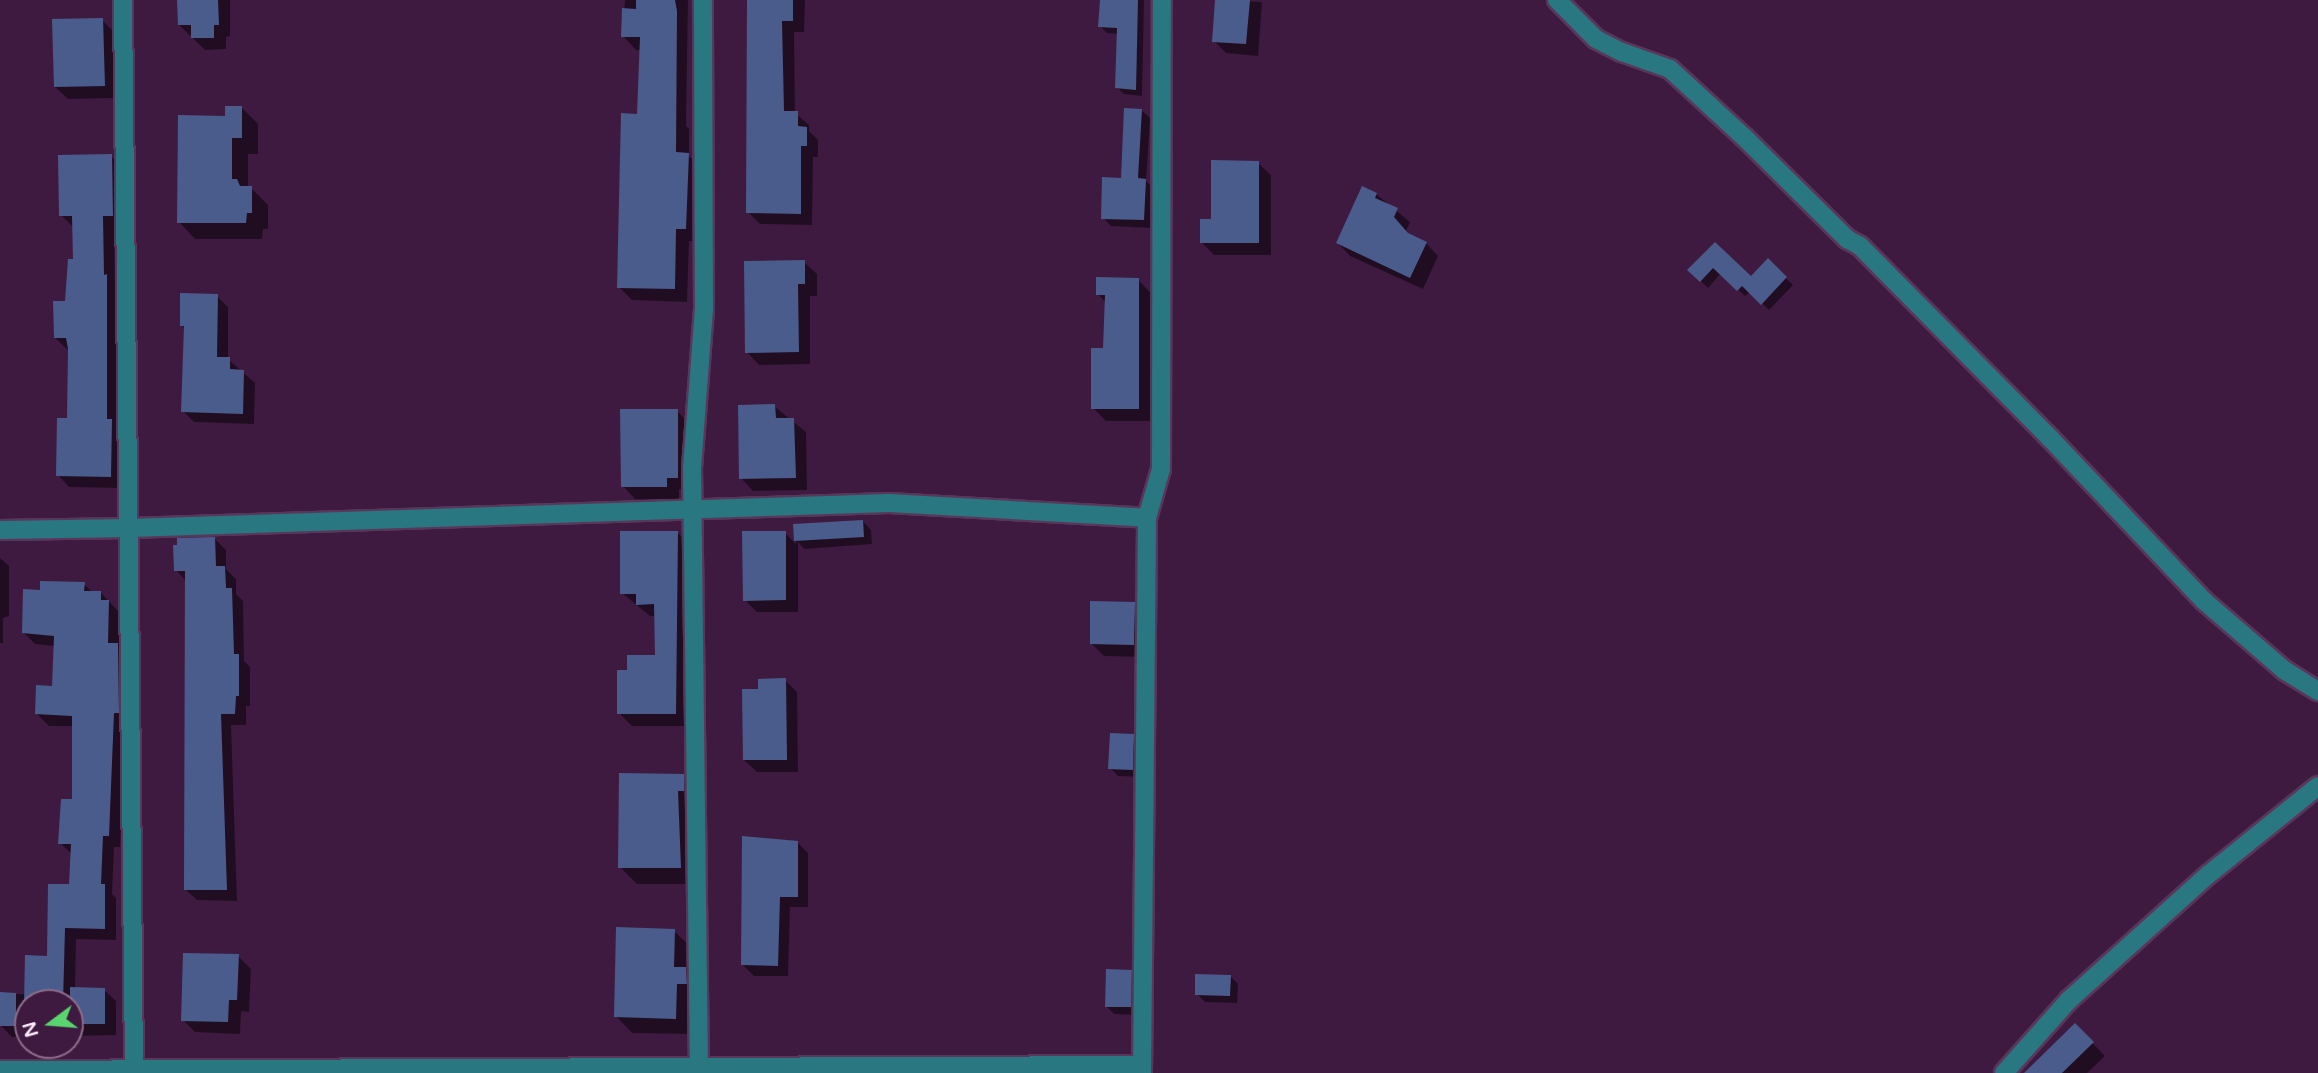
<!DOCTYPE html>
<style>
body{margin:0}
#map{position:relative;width:2318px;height:1073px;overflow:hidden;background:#3f1a40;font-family:"Varela Round",sans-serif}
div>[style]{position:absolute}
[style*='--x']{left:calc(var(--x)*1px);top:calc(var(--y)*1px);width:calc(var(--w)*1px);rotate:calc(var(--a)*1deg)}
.shadow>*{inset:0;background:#0007}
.building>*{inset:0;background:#4a5c8c}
.roads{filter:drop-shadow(2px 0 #59375a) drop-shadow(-2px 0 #59375a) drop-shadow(0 2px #59375a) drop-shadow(0 -2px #59375a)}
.minor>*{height:18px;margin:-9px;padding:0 9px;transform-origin:9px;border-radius:9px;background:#297781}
span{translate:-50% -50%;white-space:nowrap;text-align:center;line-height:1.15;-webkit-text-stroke:5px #3f1a40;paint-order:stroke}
.north{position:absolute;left:14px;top:989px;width:70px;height:70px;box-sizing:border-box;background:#3f1a40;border:2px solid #8b6d8b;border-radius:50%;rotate:254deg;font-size:19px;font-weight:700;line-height:28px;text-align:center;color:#fce9fc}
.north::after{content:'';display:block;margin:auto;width:24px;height:32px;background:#59d56f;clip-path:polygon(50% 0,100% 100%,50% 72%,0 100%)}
</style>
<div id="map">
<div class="shadow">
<i style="clip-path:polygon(179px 0,230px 0,230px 36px,226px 37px,226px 49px,205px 50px,179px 25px)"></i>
<i style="clip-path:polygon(625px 0,688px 0,686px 126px,689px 129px,689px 156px,701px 168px,698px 241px,689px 241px,687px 302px,632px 300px,619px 287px,639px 115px,641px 50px,636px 50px,623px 36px)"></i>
<i style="clip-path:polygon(748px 0,805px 0,804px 32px,794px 32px,795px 113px,809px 125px,809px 131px,818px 140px,818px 157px,813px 157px,812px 225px,760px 224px,748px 212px)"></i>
<i style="clip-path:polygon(1101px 0,1144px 0,1142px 96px,1124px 94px,1117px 87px,1119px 34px,1107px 33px,1100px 26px)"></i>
<i style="clip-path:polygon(1217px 0,1262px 2px,1258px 56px,1226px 53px,1214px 41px)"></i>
<i style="clip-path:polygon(102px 20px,115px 33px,116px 98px,68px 99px,55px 87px)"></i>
<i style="clip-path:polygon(242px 108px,258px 124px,258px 154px,248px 154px,248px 188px,251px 188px,268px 205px,268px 229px,263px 229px,262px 239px,195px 239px,179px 222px,227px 118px)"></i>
<i style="clip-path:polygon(1141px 110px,1150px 118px,1146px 181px,1153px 188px,1152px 228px,1111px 226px,1103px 218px,1122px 180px)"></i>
<i style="clip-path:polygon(111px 156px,123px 168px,124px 227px,114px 227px,115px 285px,118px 288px,118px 428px,123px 433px,122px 488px,69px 487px,58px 475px,69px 420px,68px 350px,55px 338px,67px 303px,74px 261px,73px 227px,61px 215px)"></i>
<i style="clip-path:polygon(1258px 163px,1271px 175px,1271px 255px,1214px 255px,1201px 242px,1212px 220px)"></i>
<i style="clip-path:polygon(1376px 194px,1410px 222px,1406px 231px,1410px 236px,1426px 243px,1438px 256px,1423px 289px,1350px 256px,1338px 243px)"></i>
<i style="clip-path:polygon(1715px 244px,1751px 279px,1768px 261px,1793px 285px,1769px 310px,1750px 292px,1745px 296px,1721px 273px,1708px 288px,1689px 270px)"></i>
<i style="clip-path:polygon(804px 262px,817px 274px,817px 296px,810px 296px,810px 364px,759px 365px,747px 352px)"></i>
<i style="clip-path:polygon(1138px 280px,1151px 293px,1151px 421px,1106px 421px,1093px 408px,1105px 350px,1106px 303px,1098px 294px)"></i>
<i style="clip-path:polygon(217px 296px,228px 307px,228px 359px,255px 383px,254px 424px,194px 422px,183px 411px,185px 329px,182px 325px)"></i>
<i style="clip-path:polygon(774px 406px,806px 432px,807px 490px,753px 491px,741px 478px)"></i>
<i style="clip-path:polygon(677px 411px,690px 424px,690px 489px,679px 489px,679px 499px,635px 499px,623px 486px)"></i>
<i style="clip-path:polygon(863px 521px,871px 530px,872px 544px,804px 549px,798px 542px,798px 612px,757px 612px,745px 600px,785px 533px,796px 544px,795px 526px)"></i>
<i style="clip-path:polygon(677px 532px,690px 545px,687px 726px,632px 726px,619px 713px,629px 672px,657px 657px,656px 616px,650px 616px,622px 593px)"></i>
<i style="clip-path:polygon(214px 538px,226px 550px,226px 569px,236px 579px,236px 594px,243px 601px,244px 661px,250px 667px,250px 706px,246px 706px,246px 725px,231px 725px,237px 901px,197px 900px,185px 889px,187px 582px,176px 570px)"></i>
<i style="clip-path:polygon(0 558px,9px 566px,9px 616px,3px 618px,3px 643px,0 643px)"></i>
<i style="clip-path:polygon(84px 584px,93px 593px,101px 593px,120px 613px,119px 647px,129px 657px,120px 847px,114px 847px,112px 894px,116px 898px,116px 940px,76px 939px,75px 989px,104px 990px,116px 1001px,116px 1035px,70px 1036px,70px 1003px,28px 1003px,28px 1036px,12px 1037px,0 1025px,0 994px,26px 994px,49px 958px,71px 886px,73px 855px,60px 843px,74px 801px,74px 726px,49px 726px,37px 714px,54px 688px,55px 646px,35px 644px,23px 632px,42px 592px)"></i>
<i style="clip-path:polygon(1134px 604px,1147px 616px,1146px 657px,1104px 656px,1091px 643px)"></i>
<i style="clip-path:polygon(785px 680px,797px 692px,798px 772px,757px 772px,744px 760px,760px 691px)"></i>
<i style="clip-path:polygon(1133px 736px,1141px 744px,1141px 777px,1118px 776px,1110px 768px)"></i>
<i style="clip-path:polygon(683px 776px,700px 793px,697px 884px,637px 884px,620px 867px)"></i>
<i style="clip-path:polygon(744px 838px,797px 842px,808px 853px,808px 907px,790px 907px,788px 976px,754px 976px,743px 965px)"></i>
<i style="clip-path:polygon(674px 931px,691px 947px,692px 1034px,632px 1033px,616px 1016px)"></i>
<i style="clip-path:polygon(238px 956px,251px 969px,249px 1012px,241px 1011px,240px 1034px,195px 1032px,183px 1020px)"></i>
<i style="clip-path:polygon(1131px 971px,1139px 980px,1139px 1015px,1114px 1014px,1106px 1006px)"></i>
<i style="clip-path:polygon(1230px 976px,1238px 984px,1237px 1003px,1205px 1002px,1197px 994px)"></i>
<i style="clip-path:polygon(2075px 1025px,2105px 1056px,2087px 1073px,2058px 1073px)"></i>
</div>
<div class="building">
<i style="clip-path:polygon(177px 0,218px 0,219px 25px,214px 25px,214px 38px,191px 38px,191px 25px,178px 25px)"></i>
<i style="clip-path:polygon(636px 0,675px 0,677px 11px,676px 152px,689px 153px,686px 229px,676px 229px,675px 289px,617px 288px,621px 113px,637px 114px,640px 37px,621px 37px,622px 8px,636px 9px)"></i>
<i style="clip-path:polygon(747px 0,793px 0,793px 21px,782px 21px,784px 111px,798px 111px,798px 126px,807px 127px,807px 146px,801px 146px,801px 214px,746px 213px)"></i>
<i style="clip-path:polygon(1100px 0,1138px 0,1136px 90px,1115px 88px,1117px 28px,1098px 27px)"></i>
<i style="clip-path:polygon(1215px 0,1250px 0,1246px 44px,1212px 42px)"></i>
<i style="clip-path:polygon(103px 18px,105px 86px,54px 87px,52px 19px)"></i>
<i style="clip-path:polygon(225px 106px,242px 106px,242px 138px,232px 138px,232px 179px,237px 179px,240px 186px,252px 186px,252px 213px,247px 213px,246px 223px,177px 223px,178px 115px,225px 116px)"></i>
<i style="clip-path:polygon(1124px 108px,1142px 109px,1138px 178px,1146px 179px,1144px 220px,1101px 219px,1102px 177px,1121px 178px)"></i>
<i style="clip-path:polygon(112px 154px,113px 216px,103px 216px,104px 275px,107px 274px,107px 419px,112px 419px,111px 477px,56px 476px,57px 418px,67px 418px,68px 349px,66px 338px,54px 338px,53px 301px,65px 301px,68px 259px,73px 259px,72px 216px,59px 216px,58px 155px)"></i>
<i style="clip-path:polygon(1211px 160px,1259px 161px,1259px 243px,1200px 243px,1200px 219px,1211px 219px)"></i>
<i style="clip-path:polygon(1362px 186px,1377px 193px,1375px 198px,1398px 208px,1394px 217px,1408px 233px,1427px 242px,1410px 278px,1336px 243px)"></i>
<i style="clip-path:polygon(1715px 242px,1751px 276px,1768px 258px,1787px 277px,1761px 305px,1742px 286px,1737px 291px,1713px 268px,1700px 282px,1687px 270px)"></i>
<i style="clip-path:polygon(805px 260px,805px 284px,798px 284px,799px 352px,745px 353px,744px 261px)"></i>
<i style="clip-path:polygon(1096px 277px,1139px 278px,1139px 409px,1091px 409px,1091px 348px,1103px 348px,1105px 295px,1096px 295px)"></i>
<i style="clip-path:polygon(180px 293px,218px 294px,217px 357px,230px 357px,230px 369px,244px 370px,243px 414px,181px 412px,184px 326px,180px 326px)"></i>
<i style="clip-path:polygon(775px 404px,776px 418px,794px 418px,796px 478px,739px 479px,738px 405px)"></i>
<i style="clip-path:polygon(620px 409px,678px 409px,678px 478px,667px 478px,667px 487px,621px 487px)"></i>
<i style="clip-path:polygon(863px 520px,864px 537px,794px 541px,793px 524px)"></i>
<i style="clip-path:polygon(620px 531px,678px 531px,676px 714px,617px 714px,617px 670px,627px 670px,627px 655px,655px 655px,654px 604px,636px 605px,636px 594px,620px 594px)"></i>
<i style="clip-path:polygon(742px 531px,786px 531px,786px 600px,743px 601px)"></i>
<i style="clip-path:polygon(215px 537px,216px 566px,225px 566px,226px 588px,232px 588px,234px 654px,239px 654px,239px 696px,236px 696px,235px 714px,221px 714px,227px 890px,184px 890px,185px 571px,174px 571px,173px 545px,177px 545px,177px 538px)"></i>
<i style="clip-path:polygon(40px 581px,85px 582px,84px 591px,101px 591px,101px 600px,109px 600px,108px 643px,118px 643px,119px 713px,114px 713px,109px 836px,103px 836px,101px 884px,105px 884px,105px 929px,65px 928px,63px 1003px,24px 1003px,25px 955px,47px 956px,48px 884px,69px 884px,71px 844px,58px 844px,61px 799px,72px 799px,72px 716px,35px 714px,36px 685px,52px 686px,54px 636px,22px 633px,23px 589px,40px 590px)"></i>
<i style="clip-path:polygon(1090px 601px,1135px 602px,1134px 645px,1090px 644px)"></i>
<i style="clip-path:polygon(786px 678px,787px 760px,743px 760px,742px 689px,758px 689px,758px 679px)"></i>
<i style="clip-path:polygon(1110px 733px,1134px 734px,1133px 770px,1108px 769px)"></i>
<i style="clip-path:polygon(619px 773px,684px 774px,684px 791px,678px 791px,681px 868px,618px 868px)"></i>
<i style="clip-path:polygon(742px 836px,798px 841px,798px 897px,780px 897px,778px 966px,741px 965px)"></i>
<i style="clip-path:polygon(616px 927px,675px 929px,674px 967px,686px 967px,687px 984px,677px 984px,676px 1019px,614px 1017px)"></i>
<i style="clip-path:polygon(183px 953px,239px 954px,237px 1000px,229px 1000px,228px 1022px,181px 1021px)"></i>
<i style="clip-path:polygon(1106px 969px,1132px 970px,1131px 1007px,1105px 1007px)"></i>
<i style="clip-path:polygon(1195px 974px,1231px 975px,1230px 996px,1195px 995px)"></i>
<i style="clip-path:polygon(70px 987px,105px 988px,105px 1024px,70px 1024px)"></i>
<i style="clip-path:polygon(0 992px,16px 993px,16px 1026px,0 1026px)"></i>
<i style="clip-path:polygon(2075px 1023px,2094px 1042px,2062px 1073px,2024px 1073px)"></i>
</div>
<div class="roads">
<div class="minor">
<i style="--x:123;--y:0;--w:1073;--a:89.41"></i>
<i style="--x:1557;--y:0;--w:55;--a:45"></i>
<i style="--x:1596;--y:39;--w:29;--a:27"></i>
<i style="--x:1622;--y:52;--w:51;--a:19.5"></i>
<i style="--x:1670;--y:69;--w:100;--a:42.6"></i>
<i style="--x:1744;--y:137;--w:145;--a:44.7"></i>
<i style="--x:1847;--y:239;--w:15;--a:28"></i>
<i style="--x:1860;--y:246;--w:270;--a:45.3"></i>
<i style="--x:2050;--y:438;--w:223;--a:46.6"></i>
<i style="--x:2203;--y:600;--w:107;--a:40.8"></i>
<i style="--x:2284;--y:670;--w:40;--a:32"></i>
<i style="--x:0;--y:530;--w:130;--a:-0.9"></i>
<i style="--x:130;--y:528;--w:759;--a:-1.89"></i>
<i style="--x:889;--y:503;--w:258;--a:3.3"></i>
<i style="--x:0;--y:1070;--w:1142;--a:-0.25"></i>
<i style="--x:699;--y:1073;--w:605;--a:-90.66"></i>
<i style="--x:692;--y:468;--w:158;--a:-85.7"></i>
<i style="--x:704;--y:310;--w:310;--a:-90.2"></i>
<i style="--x:1142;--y:1073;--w:555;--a:-89.48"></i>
<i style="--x:1147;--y:518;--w:51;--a:-74.1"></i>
<i style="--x:1161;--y:469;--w:469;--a:-89.9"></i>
<i style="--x:2004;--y:1073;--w:98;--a:-48.3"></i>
<i style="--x:2069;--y:1000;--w:188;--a:-42"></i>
<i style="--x:2209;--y:874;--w:140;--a:-38.9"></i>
</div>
</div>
<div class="north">N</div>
</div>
